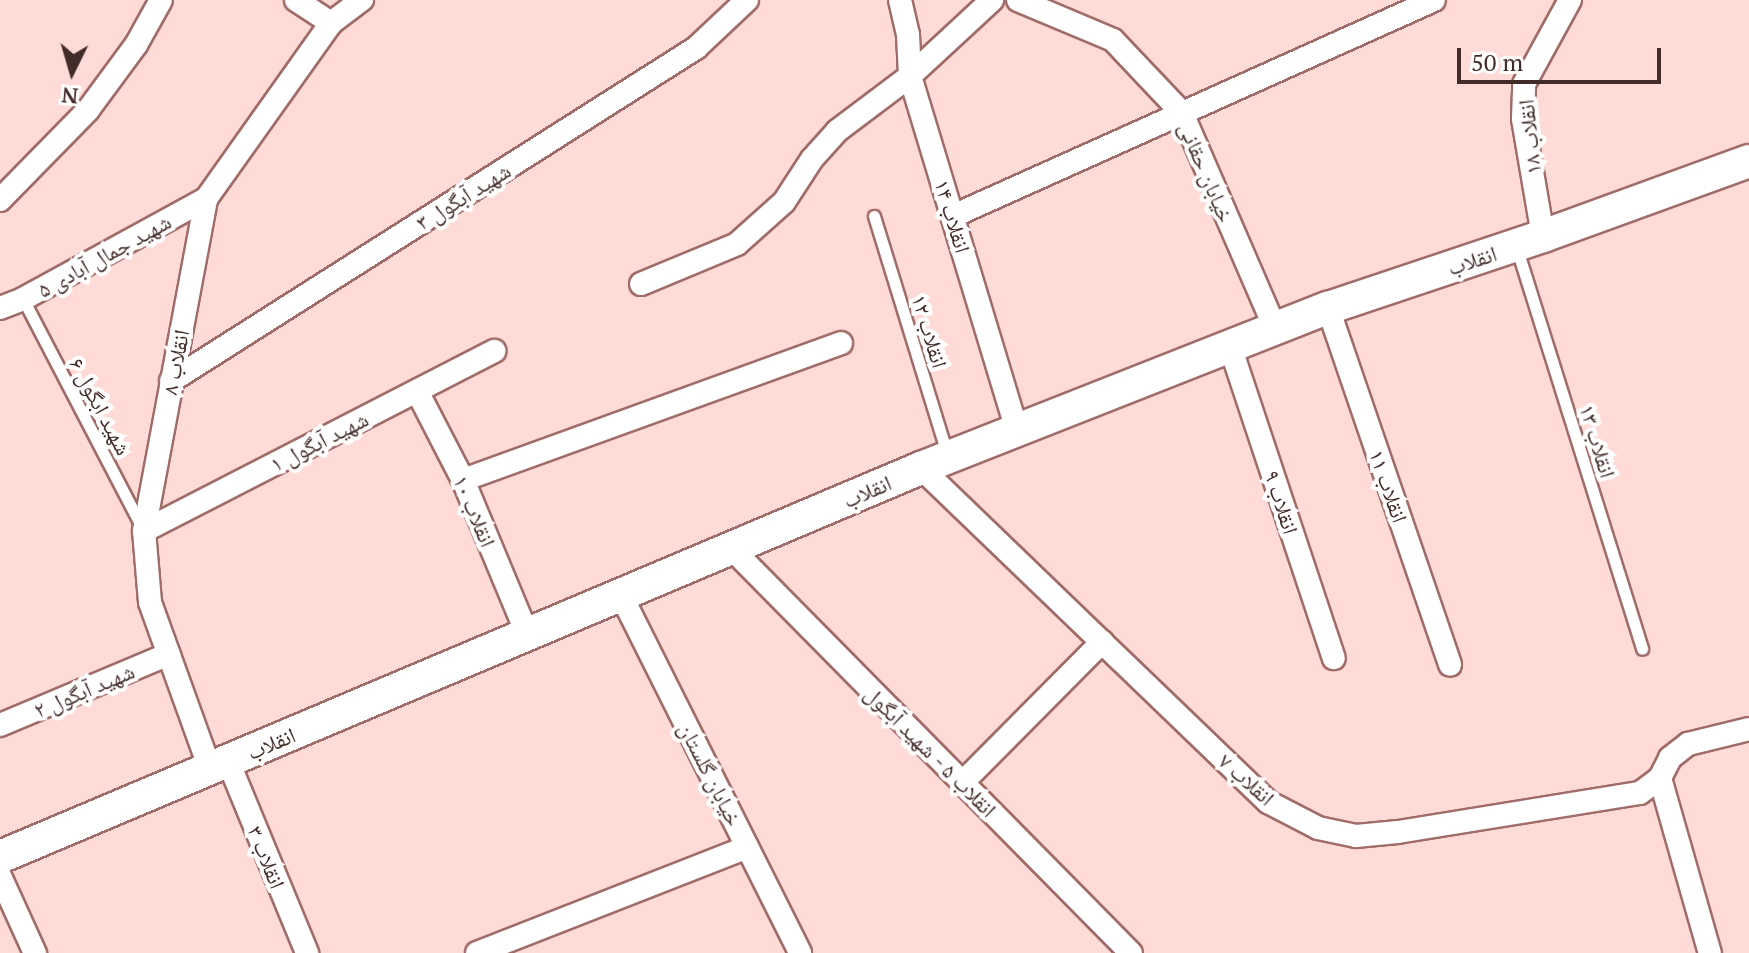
<!DOCTYPE html>
<meta charset="utf-8">
<style>
body{margin:0}
#map{position:relative;width:1749px;height:953px;overflow:hidden;background:#ffdbd8;font-family:"PT Serif","Noto Naskh Arabic",serif}
div>[style]{position:absolute}
[style*='--x']{left:calc(var(--x)*1px);top:calc(var(--y)*1px);width:calc(var(--w)*1px);rotate:calc(var(--a)*1deg)}
.roads{filter:drop-shadow(2px 0 #a06c69) drop-shadow(-2px 0 #a06c69) drop-shadow(0 2px #a06c69) drop-shadow(0 -2px #a06c69)}
.lane>*{height:11px;margin:-5.5px;padding:0 5.5px;transform-origin:5.5px;border-radius:5.5px;background:#fff}
.street>*{height:22px;margin:-11px;padding:0 11px;transform-origin:11px;border-radius:11px;background:#fff}
.secondary>*{height:32px;margin:-16px;padding:0 16px;transform-origin:16px;border-radius:16px;background:#fff}
span{translate:-50% -50%;white-space:nowrap;text-align:center;line-height:1.15;-webkit-text-stroke:8px #fff;paint-order:stroke}
.street-label{font-size:22px;color:#422c2a}
.north{position:absolute;left:32px;top:32px;width:80px;height:80px;-webkit-text-stroke:6px #fff;paint-order:stroke;rotate:185deg;font-size:22px;font-weight:700;line-height:32px;text-align:center;color:#422c2a}
.north::after{content:'';display:block;margin:auto;width:28px;height:36px;background:#422c2a;clip-path:polygon(50% 0,100% 100%,50% 72%,0 100%)}
.scale{position:absolute;left:1457px;top:48px;width:204px;height:36px;box-sizing:border-box;border:4px solid #422c2a;border-top:0;padding-left:10px;font-size:24px;line-height:28px;white-space:nowrap;color:#422c2a;-webkit-text-stroke:6px #fff;paint-order:stroke}
</style>
<div id="map">
<div class="roads">
<div class="lane">
<i style="--x:874;--y:216;--w:248;--a:72.9"></i>
<i style="--x:1516;--y:246;--w:422;--a:72.6"></i>
<i style="--x:23;--y:299;--w:256;--a:62.5"></i>
</div>
<div class="street">
<i style="--x:296;--y:0;--w:42;--a:33.3"></i>
<i style="--x:900;--y:0;--w:36;--a:77"></i>
<i style="--x:908;--y:35;--w:41;--a:87.2"></i>
<i style="--x:910;--y:76;--w:370;--a:73.2"></i>
<i style="--x:1018;--y:0;--w:103;--a:22.8"></i>
<i style="--x:1113;--y:40;--w:100;--a:46.6"></i>
<i style="--x:1182;--y:113;--w:234;--a:66.6"></i>
<i style="--x:0;--y:200;--w:126;--a:-45.6"></i>
<i style="--x:88;--y:110;--w:81;--a:-53.6"></i>
<i style="--x:136;--y:45;--w:51;--a:-60.9"></i>
<i style="--x:953;--y:216;--w:527;--a:-24.18"></i>
<i style="--x:1543;--y:236;--w:119;--a:-99.7"></i>
<i style="--x:1523;--y:119;--w:35;--a:-88"></i>
<i style="--x:1524;--y:84;--w:96;--a:-61.3"></i>
<i style="--x:641;--y:284;--w:104;--a:-22.6"></i>
<i style="--x:737;--y:244;--w:63;--a:-41.8"></i>
<i style="--x:784;--y:202;--w:51;--a:-56.9"></i>
<i style="--x:812;--y:159;--w:38;--a:-48"></i>
<i style="--x:837;--y:131;--w:91;--a:-37"></i>
<i style="--x:910;--y:76;--w:112;--a:-42.8"></i>
<i style="--x:0;--y:308;--w:25;--a:-21"></i>
<i style="--x:23;--y:299;--w:209;--a:-28.7"></i>
<i style="--x:1328;--y:308;--w:377;--a:71.1"></i>
<i style="--x:1230;--y:346;--w:329;--a:71.6"></i>
<i style="--x:171;--y:381;--w:622;--a:-32.39"></i>
<i style="--x:696;--y:48;--w:70;--a:-43.3"></i>
<i style="--x:417;--y:391;--w:100;--a:62.7"></i>
<i style="--x:463;--y:480;--w:167;--a:67.4"></i>
<i style="--x:921;--y:468;--w:482;--a:43.9"></i>
<i style="--x:1268;--y:802;--w:56;--a:27.5"></i>
<i style="--x:1318;--y:828;--w:39;--a:12"></i>
<i style="--x:1356;--y:836;--w:42;--a:-5.4"></i>
<i style="--x:1398;--y:832;--w:245;--a:-9.2"></i>
<i style="--x:1640;--y:793;--w:25;--a:-37"></i>
<i style="--x:1660;--y:778;--w:22;--a:-63"></i>
<i style="--x:1670;--y:758;--w:23;--a:-38"></i>
<i style="--x:1688;--y:744;--w:63;--a:-13.8"></i>
<i style="--x:463;--y:480;--w:402;--a:-19.9"></i>
<i style="--x:144;--y:531;--w:394;--a:-27.2"></i>
<i style="--x:731;--y:548;--w:569;--a:45.36"></i>
<i style="--x:621;--y:595;--w:400;--a:63.4"></i>
<i style="--x:0;--y:725;--w:183;--a:-22.8"></i>
<i style="--x:228;--y:761;--w:208;--a:67.6"></i>
<i style="--x:210;--y:769;--w:177;--a:-109.8"></i>
<i style="--x:150;--y:602;--w:71;--a:-94.8"></i>
<i style="--x:144;--y:531;--w:338;--a:-79.4"></i>
<i style="--x:206;--y:199;--w:216;--a:-54.6"></i>
<i style="--x:331;--y:23;--w:39;--a:-37"></i>
<i style="--x:1660;--y:778;--w:182;--a:74.1"></i>
<i style="--x:962;--y:783;--w:199;--a:-45.2"></i>
<i style="--x:0;--y:876;--w:85;--a:65.6"></i>
<i style="--x:477;--y:953;--w:290;--a:-21.4"></i>
</div>
<div class="secondary">
<i style="--x:0;--y:857;--w:1000;--a:-22.9"></i>
<i style="--x:921;--y:468;--w:437;--a:-21.5"></i>
<i style="--x:1328;--y:308;--w:227;--a:-18.5"></i>
<i style="--x:1543;--y:236;--w:219;--a:-20"></i>
</div>
</div>
<div class="street-label">
<span style="left:1529px;top:137px;rotate:-96deg">انقلاب ۱۸</span>
<span style="left:1207px;top:172px;rotate:67deg">خیابان حقانی</span>
<span style="left:463px;top:196px;rotate:-32deg">شهید آبگول ۳</span>
<span style="left:953px;top:216px;rotate:73deg">انقلاب ۱۴</span>
<span style="left:104px;top:255px;rotate:-29deg">شهید جمال آبادی ۵</span>
<span style="left:1472px;top:260px;rotate:-18deg">انقلاب</span>
<span style="left:930px;top:331px;rotate:73deg">انقلاب ۱۲</span>
<span style="left:175px;top:362px;rotate:-79deg">انقلاب ۸</span>
<span style="left:101px;top:406px;rotate:62deg">شهید ابگول ۶</span>
<span style="left:319px;top:441px;rotate:-27deg">شهید آبگول ۱</span>
<span style="left:1598px;top:441px;rotate:73deg">انقلاب ۱۳</span>
<span style="left:1389px;top:486px;rotate:71deg">انقلاب ۱۱</span>
<span style="left:867px;top:491px;rotate:-23deg">انقلاب</span>
<span style="left:1282px;top:502px;rotate:72deg">انقلاب ۹</span>
<span style="left:475px;top:511px;rotate:67deg">انقلاب ۱۰</span>
<span style="left:84px;top:690px;rotate:-23deg">شهید آبگول ۲</span>
<span style="left:271px;top:743px;rotate:-23deg">انقلاب</span>
<span style="left:931px;top:751px;rotate:45deg">انقلاب ۵ - شهید آبگول</span>
<span style="left:711px;top:774px;rotate:63deg">خیابان گلستان</span>
<span style="left:1247px;top:779px;rotate:42deg">انقلاب ۷</span>
<span style="left:267px;top:857px;rotate:68deg">انقلاب ۳</span>
</div>
<div class="north">N</div>
<div class="scale">50 m</div>
</div>
